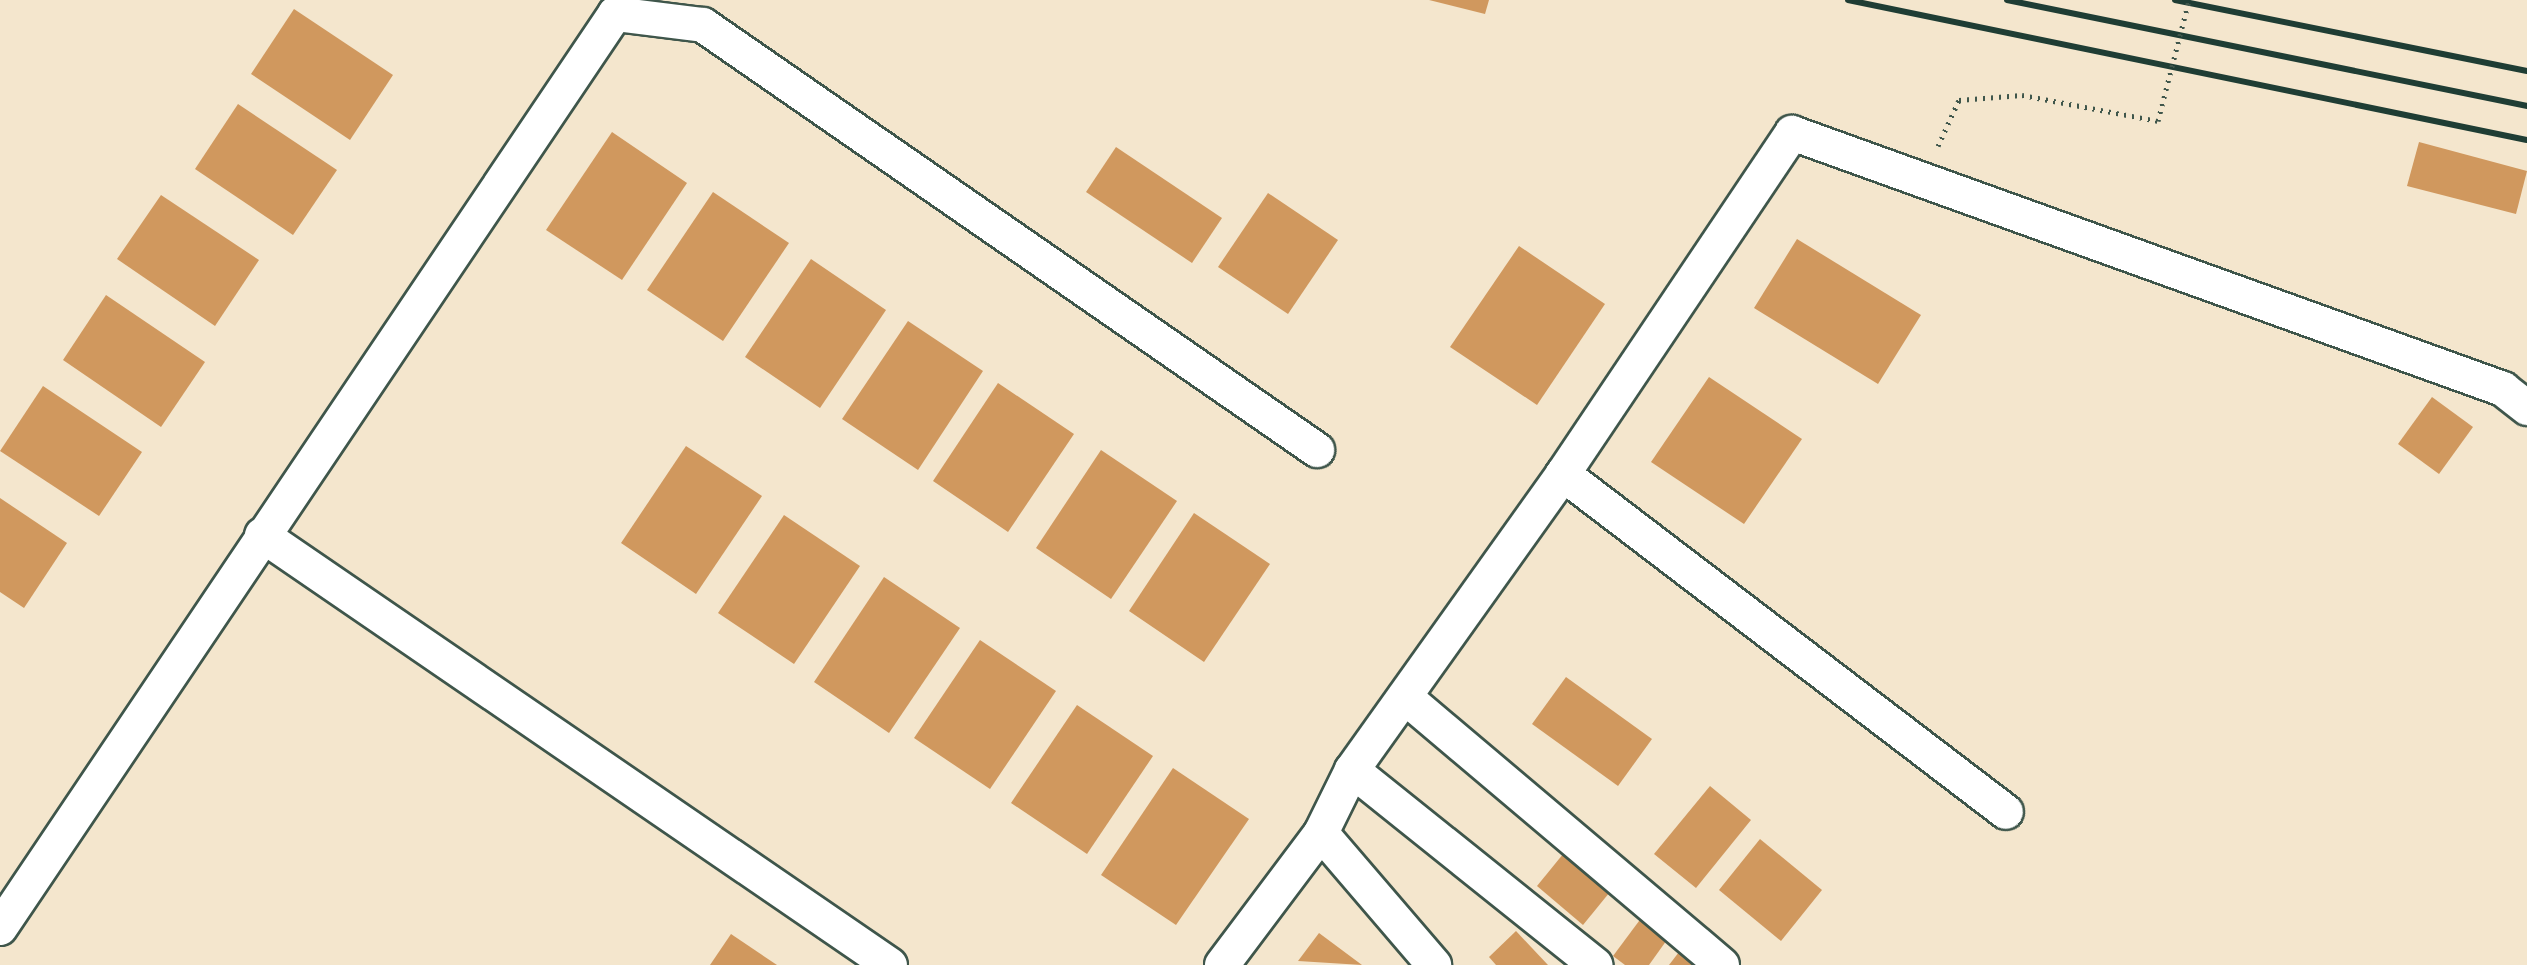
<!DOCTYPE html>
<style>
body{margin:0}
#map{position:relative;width:2527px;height:965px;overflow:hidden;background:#f4e6cd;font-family:Pangolin,sans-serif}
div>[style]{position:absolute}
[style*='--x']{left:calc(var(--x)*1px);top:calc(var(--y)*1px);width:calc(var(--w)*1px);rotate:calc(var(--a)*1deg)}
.building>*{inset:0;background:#d0985e}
.path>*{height:5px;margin-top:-2.5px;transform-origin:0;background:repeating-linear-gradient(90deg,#3f564b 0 2px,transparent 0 8px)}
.roads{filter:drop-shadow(2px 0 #3f564b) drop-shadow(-2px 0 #3f564b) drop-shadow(0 2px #3f564b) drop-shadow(0 -2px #3f564b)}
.street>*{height:34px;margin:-17px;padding:0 17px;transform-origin:17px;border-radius:17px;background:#fff}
.rail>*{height:6px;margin:-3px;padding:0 3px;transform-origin:3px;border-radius:3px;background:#1f3d34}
.path-bridge>*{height:5px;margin-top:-2.5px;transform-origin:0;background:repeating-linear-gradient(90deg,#3f564b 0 2px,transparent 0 8px)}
span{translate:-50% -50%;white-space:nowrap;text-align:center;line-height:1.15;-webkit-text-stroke:6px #fdfcf7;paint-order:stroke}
</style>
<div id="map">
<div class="building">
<i style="clip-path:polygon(1429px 0,1489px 0,1485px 14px)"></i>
<i style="clip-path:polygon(294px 9px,393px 75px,350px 140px,251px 74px)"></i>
<i style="clip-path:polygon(238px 104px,337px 170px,293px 235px,195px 169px)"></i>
<i style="clip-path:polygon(612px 132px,687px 183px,622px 280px,546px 230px)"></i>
<i style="clip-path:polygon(2419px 142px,2527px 171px,2516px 214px,2407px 186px)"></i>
<i style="clip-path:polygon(1116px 147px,1222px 218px,1192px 263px,1086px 192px)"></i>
<i style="clip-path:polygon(713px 192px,789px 243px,723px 341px,647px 290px)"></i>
<i style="clip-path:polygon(1268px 193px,1338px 240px,1288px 314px,1218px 267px)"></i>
<i style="clip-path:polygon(161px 195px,259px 260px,215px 326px,117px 259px)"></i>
<i style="clip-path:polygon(1797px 239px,1921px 315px,1878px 384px,1754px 308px)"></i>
<i style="clip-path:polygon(1519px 246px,1605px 304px,1537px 405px,1450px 347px)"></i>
<i style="clip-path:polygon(811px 259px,886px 310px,820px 408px,745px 357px)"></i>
<i style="clip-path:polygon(106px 295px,205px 362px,161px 427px,63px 360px)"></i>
<i style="clip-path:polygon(908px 321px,983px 371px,918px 470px,842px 419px)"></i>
<i style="clip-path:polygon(1709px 377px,1802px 439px,1744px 524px,1651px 462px)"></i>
<i style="clip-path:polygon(998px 383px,1074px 434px,1008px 532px,933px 481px)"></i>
<i style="clip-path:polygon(43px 386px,142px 452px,99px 516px,0 451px)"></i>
<i style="clip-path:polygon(2432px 397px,2473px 427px,2439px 474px,2398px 444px)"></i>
<i style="clip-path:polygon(686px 446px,762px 496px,696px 594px,621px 543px)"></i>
<i style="clip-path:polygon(1101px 450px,1177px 501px,1111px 599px,1036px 548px)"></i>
<i style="clip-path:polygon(0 498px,67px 543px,24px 608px,0 592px)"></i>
<i style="clip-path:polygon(1194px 513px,1270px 564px,1204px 662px,1129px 611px)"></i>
<i style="clip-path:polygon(784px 515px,860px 566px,794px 664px,718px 613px)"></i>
<i style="clip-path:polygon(884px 577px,960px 628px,889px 733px,814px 682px)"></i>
<i style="clip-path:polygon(980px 640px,1056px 691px,990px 789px,914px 738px)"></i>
<i style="clip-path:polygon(1566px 677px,1652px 739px,1618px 786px,1532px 724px)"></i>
<i style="clip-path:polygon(1077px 705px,1153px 756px,1087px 854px,1011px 803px)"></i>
<i style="clip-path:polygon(1173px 768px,1249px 819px,1176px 925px,1101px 875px)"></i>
<i style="clip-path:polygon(1710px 786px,1751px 820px,1696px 888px,1654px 854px)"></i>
<i style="clip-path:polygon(1760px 839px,1822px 890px,1781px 941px,1719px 890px)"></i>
<i style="clip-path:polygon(1568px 848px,1614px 887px,1583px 925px,1537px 886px)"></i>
<i style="clip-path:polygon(1642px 917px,1669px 937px,1649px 965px,1625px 965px,1613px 956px)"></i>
<i style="clip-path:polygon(1516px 931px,1548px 965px,1496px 965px,1489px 957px)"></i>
<i style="clip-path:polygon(1319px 933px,1362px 965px,1298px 961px)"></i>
<i style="clip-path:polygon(731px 934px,777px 965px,710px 965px)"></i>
<i style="clip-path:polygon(1679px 952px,1697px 965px,1669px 965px)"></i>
</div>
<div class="path">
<i style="--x:1938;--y:146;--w:51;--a:-65.5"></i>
<i style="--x:1959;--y:100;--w:63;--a:-4.5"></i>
<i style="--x:2022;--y:95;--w:138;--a:10.8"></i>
</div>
<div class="roads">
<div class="street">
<i style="--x:1563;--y:474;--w:557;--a:37.34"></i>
<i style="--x:262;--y:535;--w:761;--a:34.4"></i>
<i style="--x:1405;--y:697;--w:415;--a:40.2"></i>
<i style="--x:1352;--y:770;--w:312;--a:38.7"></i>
<i style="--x:1321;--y:833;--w:174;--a:49.4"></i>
<i style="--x:0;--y:928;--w:1102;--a:-56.06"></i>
<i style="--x:615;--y:14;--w:89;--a:7.1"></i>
<i style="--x:703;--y:25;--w:747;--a:34.69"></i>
<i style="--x:1222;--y:965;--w:165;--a:-53.1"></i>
<i style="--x:1321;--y:833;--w:70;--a:-63.8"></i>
<i style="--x:1352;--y:770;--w:364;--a:-54.5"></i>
<i style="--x:1563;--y:474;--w:411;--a:-56.1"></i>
<i style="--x:1792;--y:133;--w:756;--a:19.8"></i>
<i style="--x:2503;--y:389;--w:31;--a:38"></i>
</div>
</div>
<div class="rail">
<i style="--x:1848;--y:0;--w:693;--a:11.65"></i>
<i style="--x:2007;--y:0;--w:531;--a:11.52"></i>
<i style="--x:2175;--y:0;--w:359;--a:11.4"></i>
</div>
<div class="path-bridge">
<i style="--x:2158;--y:121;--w:125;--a:-75.6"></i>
</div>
</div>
